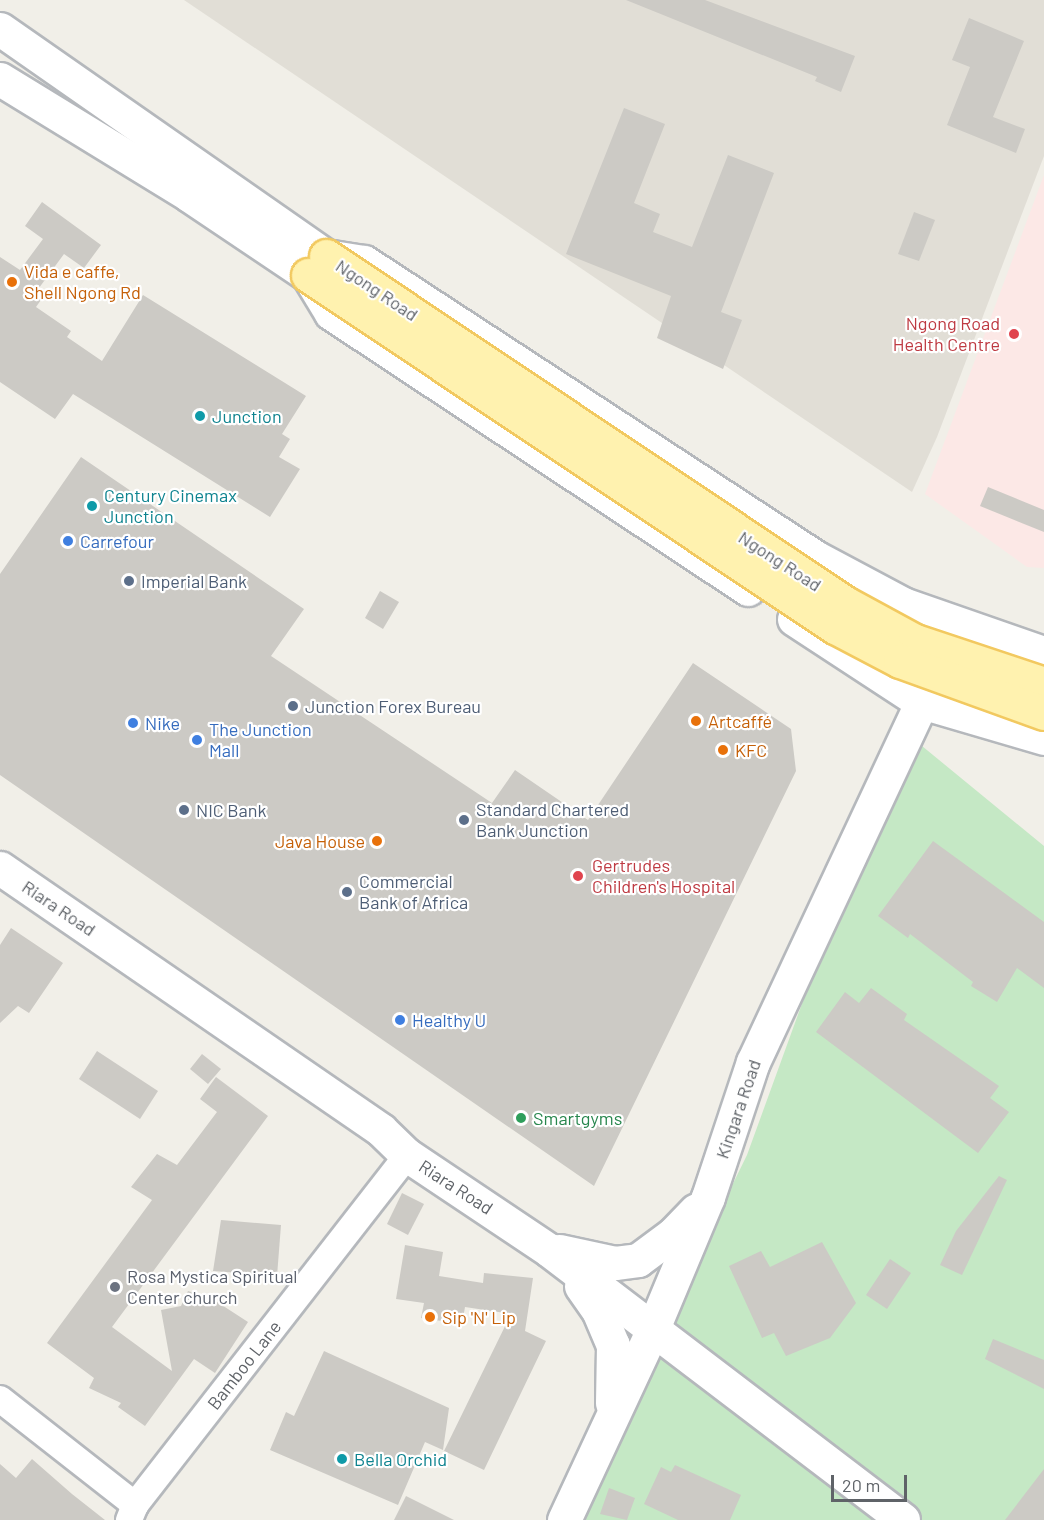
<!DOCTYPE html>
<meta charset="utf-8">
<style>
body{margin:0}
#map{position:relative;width:1044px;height:1520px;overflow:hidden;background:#f1efe8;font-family:Barlow,sans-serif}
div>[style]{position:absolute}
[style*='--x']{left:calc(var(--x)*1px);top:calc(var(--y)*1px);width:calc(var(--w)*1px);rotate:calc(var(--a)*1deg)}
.education>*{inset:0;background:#e1ded6}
.medical>*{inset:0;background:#fce8e6}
.green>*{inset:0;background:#c5e8c5}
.building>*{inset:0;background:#cccac5}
.roads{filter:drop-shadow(2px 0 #b5b8bc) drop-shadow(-2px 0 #b5b8bc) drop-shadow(0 2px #b5b8bc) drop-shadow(0 -2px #b5b8bc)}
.street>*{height:26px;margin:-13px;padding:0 13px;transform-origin:13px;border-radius:13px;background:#fff}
.secondary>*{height:33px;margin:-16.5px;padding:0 16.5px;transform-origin:16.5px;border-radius:16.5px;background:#fff}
.bridges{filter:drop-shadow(2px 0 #f2c960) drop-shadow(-2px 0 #f2c960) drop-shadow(0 2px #f2c960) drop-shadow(0 -2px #f2c960)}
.primary-bridge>*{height:33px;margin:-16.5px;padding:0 16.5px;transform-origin:16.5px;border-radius:16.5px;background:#fff2af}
.dots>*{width:16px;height:16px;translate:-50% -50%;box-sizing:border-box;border:3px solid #fff;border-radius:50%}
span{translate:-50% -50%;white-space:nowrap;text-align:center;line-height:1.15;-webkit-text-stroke:4.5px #fff;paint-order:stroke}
.food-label{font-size:18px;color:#c56008}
.left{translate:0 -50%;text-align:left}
.right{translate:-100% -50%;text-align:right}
.street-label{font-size:18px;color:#5f6368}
.health-label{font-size:18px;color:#be3a42}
.culture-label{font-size:18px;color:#0d838f}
.shop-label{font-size:18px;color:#366cbe}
.service-label{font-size:18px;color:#4e5e75}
.leisure-label{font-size:18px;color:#27864d}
.worship-label{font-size:18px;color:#5b616d}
.scale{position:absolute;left:831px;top:1475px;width:76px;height:27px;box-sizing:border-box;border:3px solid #5f6368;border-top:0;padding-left:8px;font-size:18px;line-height:21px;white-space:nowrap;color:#5f6368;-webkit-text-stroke:4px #fff;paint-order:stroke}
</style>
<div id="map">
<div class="education">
<i style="clip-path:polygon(184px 0,1044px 0,1044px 156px,937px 437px,912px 492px)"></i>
</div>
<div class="medical">
<i style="clip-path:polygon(1044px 175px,1044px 568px,1027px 567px,925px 494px)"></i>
</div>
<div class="green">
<i style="clip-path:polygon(922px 746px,1044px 846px,1044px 1520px,574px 1520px,641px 1371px,747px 1155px,812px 976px)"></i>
</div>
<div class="building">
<i style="clip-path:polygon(626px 0,705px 0,855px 56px,841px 92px,815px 81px,817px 77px)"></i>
<i style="clip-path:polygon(969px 18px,1024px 41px,993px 117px,1025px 129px,1016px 153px,947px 125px,970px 67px,952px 60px)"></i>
<i style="clip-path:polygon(624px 108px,665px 124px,634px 203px,660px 214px,653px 232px,692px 247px,728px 155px,774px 173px,721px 312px,742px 320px,723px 369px,657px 338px,671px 296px,566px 254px)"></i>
<i style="clip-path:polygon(42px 202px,101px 245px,84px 268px,64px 254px,36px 292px,43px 297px,36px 307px,71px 331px,67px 337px,102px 361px,143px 295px,306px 396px,282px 434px,290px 439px,279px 457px,300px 469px,270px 517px,73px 394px,55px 419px,0 382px,0 257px,20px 270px,43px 239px,25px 226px)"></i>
<i style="clip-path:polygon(914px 212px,935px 220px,919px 261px,898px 254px)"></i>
<i style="clip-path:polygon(81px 457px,304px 609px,271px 656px,492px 803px,515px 770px,588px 820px,693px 663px,791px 729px,796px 771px,594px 1186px,0 775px,0 574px)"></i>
<i style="clip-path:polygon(988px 487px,1044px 510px,1044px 532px,980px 506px)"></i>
<i style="clip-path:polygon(380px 591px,399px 602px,383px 629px,365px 618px)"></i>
<i style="clip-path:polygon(933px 841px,1044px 922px,1044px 988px,1017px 968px,997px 1002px,971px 986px,973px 982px,910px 934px,908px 938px,878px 916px)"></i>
<i style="clip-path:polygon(11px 928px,63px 963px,29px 1013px,18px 1006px,0 1023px,0 945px)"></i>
<i style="clip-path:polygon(871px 988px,907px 1014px,904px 1020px,999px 1086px,990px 1098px,1009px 1112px,978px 1153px,816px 1032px,845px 992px,859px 1003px)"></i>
<i style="clip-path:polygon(97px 1051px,158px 1091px,140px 1119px,79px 1079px)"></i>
<i style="clip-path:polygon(202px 1054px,221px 1069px,208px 1084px,190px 1069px)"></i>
<i style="clip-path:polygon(216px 1077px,268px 1116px,112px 1327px,172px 1371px,161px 1310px,181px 1306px,188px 1291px,211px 1298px,248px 1322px,215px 1373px,194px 1359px,145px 1426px,118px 1407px,121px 1403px,89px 1388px,94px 1378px,47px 1343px,152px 1200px,131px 1187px,157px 1154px,177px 1165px,217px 1112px,200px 1099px)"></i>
<i style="clip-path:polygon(999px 1176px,1007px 1180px,962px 1275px,940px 1265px,956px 1231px)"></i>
<i style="clip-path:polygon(402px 1193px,424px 1204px,408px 1235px,387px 1224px)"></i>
<i style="clip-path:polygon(221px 1220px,281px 1225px,277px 1276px,213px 1271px)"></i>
<i style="clip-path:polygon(822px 1242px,856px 1303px,830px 1338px,786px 1356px,774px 1333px,762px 1338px,729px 1266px,761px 1251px,770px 1267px)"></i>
<i style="clip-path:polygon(405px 1245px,443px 1252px,439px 1276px,483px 1283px,484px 1273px,533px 1278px,525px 1331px,546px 1341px,484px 1470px,444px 1451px,511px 1314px,465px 1307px,462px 1324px,421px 1318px,424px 1303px,396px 1299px)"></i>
<i style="clip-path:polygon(890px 1259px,911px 1273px,887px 1309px,866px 1295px)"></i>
<i style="clip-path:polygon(993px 1339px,1044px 1360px,1044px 1389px,985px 1359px)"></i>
<i style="clip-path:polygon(324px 1351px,449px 1408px,443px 1450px,425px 1442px,398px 1505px,270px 1450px,286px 1412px,294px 1416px)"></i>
<i style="clip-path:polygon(32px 1459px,72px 1494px,105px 1520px,0 1520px,0 1464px,16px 1478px)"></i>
<i style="clip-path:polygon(675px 1465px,741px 1495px,730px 1520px,678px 1520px,644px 1504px,661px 1467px,671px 1472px)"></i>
<i style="clip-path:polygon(1044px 1469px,1044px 1520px,1005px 1520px)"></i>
<i style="clip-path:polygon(609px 1488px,635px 1498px,627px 1520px,600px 1514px)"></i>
<i style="clip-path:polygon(406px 1496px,454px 1520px,394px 1520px)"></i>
</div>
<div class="roads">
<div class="street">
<i style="--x:0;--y:1399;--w:172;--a:38.1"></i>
<i style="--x:129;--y:1520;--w:16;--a:-68"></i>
<i style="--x:135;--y:1505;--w:443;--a:-52.1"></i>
</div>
<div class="secondary">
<i style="--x:0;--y:29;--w:397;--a:34.9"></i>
<i style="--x:326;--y:256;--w:38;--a:9"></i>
<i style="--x:364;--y:262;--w:539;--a:33.19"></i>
<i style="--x:815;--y:557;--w:100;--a:28.1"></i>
<i style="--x:903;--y:604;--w:149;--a:19.2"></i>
<i style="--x:0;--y:79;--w:222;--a:31.5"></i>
<i style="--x:189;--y:195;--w:143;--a:33.9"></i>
<i style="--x:308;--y:275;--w:44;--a:58.8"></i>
<i style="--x:331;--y:313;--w:500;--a:33.5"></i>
<i style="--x:794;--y:619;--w:152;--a:33.2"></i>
<i style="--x:921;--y:702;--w:128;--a:16.3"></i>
<i style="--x:0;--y:868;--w:462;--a:34.5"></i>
<i style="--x:381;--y:1130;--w:36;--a:44"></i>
<i style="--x:407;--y:1155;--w:171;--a:33.8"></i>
<i style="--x:549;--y:1250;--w:445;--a:37.3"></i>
<i style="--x:559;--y:1251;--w:57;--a:12.1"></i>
<i style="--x:615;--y:1263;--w:23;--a:-7"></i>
<i style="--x:638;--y:1260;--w:44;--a:-36.6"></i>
<i style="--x:673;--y:1234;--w:33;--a:-46"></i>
<i style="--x:581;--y:1286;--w:29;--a:55"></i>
<i style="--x:598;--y:1310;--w:38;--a:67"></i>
<i style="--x:613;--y:1345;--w:58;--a:91"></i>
<i style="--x:564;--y:1520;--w:208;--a:-65"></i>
<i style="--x:652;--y:1331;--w:145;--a:-67.3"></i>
<i style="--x:708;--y:1197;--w:142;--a:-71.6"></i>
<i style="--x:753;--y:1062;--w:420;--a:-64.9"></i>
</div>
</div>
<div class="bridges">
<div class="primary-bridge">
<i style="--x:326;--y:256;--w:624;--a:33.77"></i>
<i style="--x:845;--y:603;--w:80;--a:28.5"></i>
<i style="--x:915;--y:641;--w:136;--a:18.4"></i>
<i style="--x:308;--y:275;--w:634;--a:33.74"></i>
<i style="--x:835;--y:627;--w:73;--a:27.6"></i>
<i style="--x:900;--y:661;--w:153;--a:19.9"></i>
</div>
</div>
<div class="dots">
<i style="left:12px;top:282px;background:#e8710a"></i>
<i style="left:1014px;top:334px;background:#e0444e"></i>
<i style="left:200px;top:416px;background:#0f9aa8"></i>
<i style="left:92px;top:506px;background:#0f9aa8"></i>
<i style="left:68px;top:541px;background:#3f7fe0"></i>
<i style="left:129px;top:581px;background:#5c6f8a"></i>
<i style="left:293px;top:706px;background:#5c6f8a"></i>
<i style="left:696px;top:721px;background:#e8710a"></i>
<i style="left:133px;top:723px;background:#3f7fe0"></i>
<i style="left:197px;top:740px;background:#3f7fe0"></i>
<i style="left:723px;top:750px;background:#e8710a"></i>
<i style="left:184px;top:810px;background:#5c6f8a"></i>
<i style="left:464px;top:820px;background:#5c6f8a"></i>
<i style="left:377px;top:841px;background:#e8710a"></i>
<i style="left:578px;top:876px;background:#e0444e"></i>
<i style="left:347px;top:892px;background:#5c6f8a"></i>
<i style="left:400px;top:1020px;background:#3f7fe0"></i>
<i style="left:521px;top:1118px;background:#2e9e5b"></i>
<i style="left:115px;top:1287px;background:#6b7280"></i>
<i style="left:430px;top:1317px;background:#e8710a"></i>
<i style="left:342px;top:1459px;background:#0f9aa8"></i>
</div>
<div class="food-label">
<span class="left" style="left:24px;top:282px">Vida e caffe,<br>Shell Ngong Rd</span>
<span class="left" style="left:708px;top:721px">Artcaffé</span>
<span class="left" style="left:735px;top:750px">KFC</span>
<span class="right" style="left:365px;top:841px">Java House</span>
<span class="left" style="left:442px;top:1317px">Sip 'N' Lip</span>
</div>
<div class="street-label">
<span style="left:377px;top:290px;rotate:34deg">Ngong Road</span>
<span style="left:780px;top:561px;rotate:33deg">Ngong Road</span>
<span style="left:59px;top:908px;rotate:34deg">Riara Road</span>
<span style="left:738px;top:1109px;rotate:-71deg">Kingara Road</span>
<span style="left:456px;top:1187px;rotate:33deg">Riara Road</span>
<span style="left:244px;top:1365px;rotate:-52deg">Bamboo Lane</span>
</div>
<div class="health-label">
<span class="right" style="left:1000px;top:334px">Ngong Road<br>Health Centre</span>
<span class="left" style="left:592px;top:876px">Gertrudes<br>Children's Hospital</span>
</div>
<div class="culture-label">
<span class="left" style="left:212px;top:416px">Junction</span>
<span class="left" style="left:104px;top:506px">Century Cinemax<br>Junction</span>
<span class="left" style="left:354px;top:1459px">Bella Orchid</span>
</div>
<div class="shop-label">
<span class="left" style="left:80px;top:541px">Carrefour</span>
<span class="left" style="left:145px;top:723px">Nike</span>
<span class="left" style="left:209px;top:740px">The Junction<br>Mall</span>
<span class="left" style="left:412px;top:1020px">Healthy U</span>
</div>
<div class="service-label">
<span class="left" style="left:141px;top:581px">Imperial Bank</span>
<span class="left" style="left:305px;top:706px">Junction Forex Bureau</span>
<span class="left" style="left:196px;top:810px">NIC Bank</span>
<span class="left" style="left:476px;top:820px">Standard Chartered<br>Bank Junction</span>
<span class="left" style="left:359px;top:892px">Commercial<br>Bank of Africa</span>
</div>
<div class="leisure-label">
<span class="left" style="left:533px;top:1118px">Smartgyms</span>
</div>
<div class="worship-label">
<span class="left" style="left:127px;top:1287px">Rosa Mystica Spiritual<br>Center church</span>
</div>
<div class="scale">20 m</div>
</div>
